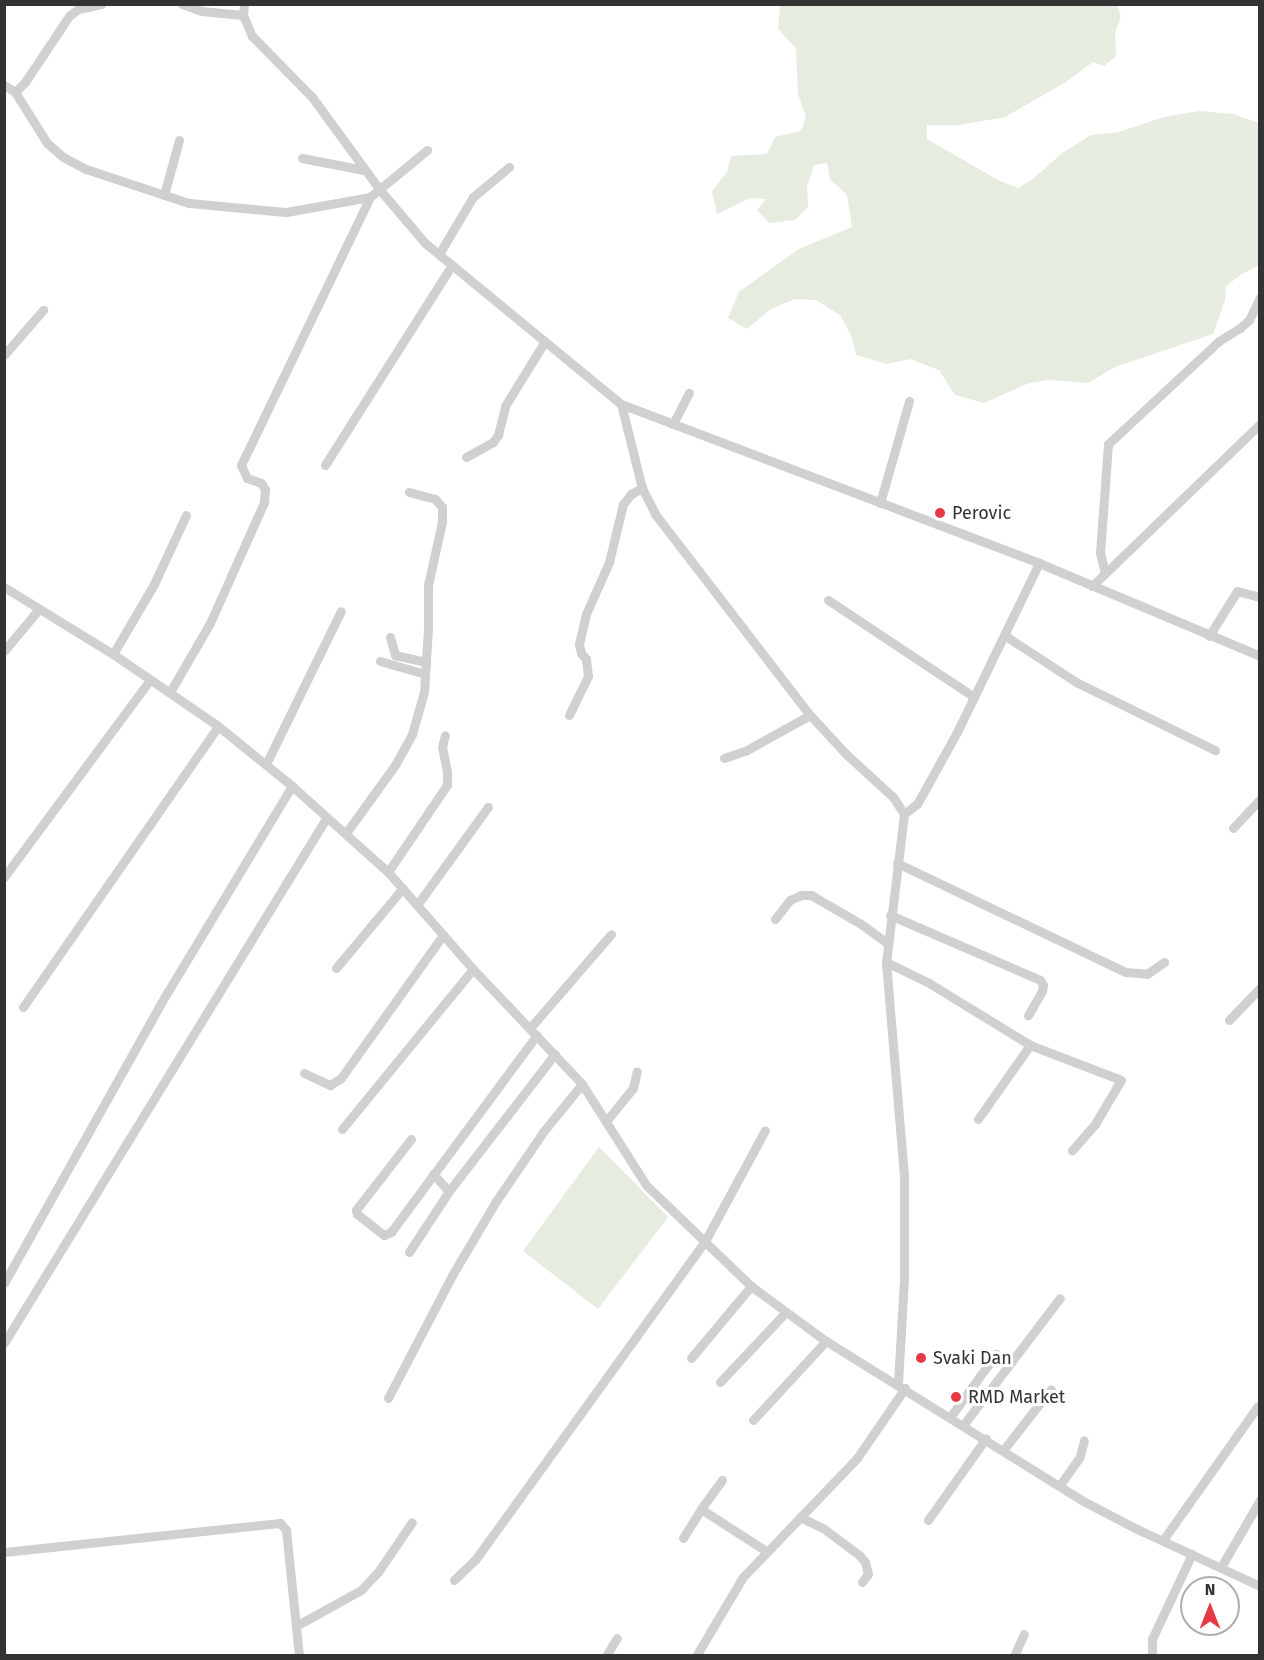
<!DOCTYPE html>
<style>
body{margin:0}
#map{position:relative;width:1264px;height:1660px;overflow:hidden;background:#fff;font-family:"Fira Sans",sans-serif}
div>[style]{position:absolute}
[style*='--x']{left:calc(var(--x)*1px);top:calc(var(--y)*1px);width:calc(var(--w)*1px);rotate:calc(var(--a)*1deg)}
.green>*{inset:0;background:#e6ecdf}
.minor>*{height:9px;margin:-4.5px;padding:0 4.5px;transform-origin:4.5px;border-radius:4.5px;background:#d0d0d0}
.dots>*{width:16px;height:16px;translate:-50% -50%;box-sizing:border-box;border:3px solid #fff;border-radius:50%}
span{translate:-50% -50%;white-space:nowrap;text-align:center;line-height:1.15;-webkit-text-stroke:6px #fff;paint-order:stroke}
.poi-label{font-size:18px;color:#333}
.left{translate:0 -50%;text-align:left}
.frame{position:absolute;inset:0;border:6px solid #333;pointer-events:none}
.north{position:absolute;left:1180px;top:1576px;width:60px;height:60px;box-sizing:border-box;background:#fff;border:2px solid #adadad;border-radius:50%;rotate:0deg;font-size:16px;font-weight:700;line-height:24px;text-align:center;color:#333}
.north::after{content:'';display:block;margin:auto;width:21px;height:27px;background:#e63946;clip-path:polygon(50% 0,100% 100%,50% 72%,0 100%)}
</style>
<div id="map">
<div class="green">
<i style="clip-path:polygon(780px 5px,1117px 5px,1121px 16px,1115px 33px,1116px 56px,1104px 66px,1093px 62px,1064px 83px,1005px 117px,959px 125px,927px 125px,927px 139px,998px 180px,1018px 188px,1033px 179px,1061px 154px,1091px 135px,1119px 132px,1164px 117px,1200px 111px,1233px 114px,1259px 123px,1259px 265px,1242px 274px,1226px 286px,1225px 300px,1213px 334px,1115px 367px,1088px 383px,1049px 380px,1029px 383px,984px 403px,955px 395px,939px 370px,910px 359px,887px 364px,856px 355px,852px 337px,840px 315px,816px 300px,795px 299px,771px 309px,747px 329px,728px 318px,739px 292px,799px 249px,852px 227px,847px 195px,830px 179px,827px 163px,814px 165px,807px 187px,808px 207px,795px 220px,769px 223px,757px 210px,766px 199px,750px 198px,717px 214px,712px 191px,727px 172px,731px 156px,767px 154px,775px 137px,801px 131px,806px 117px,798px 94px,796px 48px,778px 29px)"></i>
<i style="clip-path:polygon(599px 1147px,668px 1217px,598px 1309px,523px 1251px)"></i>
</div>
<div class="minor">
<i style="--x:182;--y:4;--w:20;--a:20"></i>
<i style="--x:201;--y:11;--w:42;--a:5.4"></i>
<i style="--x:244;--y:4;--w:11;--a:95"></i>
<i style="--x:243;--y:15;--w:23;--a:67"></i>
<i style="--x:252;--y:36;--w:86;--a:45.5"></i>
<i style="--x:312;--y:97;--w:115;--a:53.8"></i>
<i style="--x:380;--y:190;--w:70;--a:49.7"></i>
<i style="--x:425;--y:243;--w:254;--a:39.4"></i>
<i style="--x:621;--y:404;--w:87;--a:76"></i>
<i style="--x:642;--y:488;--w:29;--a:63"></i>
<i style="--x:655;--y:514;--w:254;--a:52.4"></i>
<i style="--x:810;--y:715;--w:53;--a:47.3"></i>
<i style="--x:846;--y:754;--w:64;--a:42.5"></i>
<i style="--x:893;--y:797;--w:20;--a:57"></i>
<i style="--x:904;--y:814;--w:149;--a:96.9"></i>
<i style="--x:886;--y:962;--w:216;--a:85.2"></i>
<i style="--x:904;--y:1177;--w:102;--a:90"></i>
<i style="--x:904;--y:1279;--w:104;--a:93.3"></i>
<i style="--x:4;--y:85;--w:13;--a:32"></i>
<i style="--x:15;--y:92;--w:60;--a:57.9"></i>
<i style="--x:47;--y:143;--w:21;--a:41"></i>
<i style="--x:63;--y:157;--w:26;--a:28"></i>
<i style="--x:86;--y:169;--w:108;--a:18.3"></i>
<i style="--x:189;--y:203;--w:97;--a:5.3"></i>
<i style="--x:286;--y:212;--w:85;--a:-10.1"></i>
<i style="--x:370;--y:197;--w:74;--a:-39.5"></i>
<i style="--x:15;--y:92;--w:14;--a:-45"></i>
<i style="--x:25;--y:82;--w:79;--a:-56.3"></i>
<i style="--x:69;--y:16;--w:11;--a:-38"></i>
<i style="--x:78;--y:9;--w:24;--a:-12"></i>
<i style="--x:302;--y:158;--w:63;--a:11"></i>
<i style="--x:164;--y:195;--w:57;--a:-74.7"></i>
<i style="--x:439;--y:254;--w:66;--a:-59.2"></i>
<i style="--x:473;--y:197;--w:47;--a:-39.8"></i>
<i style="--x:4;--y:355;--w:60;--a:-49.1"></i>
<i style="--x:621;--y:404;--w:447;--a:20.8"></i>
<i style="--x:1039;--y:563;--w:240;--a:22.8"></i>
<i style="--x:673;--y:424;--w:35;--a:-63"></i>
<i style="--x:466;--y:457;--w:31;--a:-29"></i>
<i style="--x:493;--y:442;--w:9;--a:-54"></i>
<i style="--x:498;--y:435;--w:30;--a:-76"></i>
<i style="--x:505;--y:406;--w:76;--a:-58.4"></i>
<i style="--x:325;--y:465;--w:237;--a:-57.6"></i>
<i style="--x:880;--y:503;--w:106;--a:-74.1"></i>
<i style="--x:1105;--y:573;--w:21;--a:-104"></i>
<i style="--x:1100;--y:553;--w:109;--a:-85.8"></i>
<i style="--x:1108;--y:444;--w:151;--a:-42.9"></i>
<i style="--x:1219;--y:341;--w:25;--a:-32"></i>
<i style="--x:1240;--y:328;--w:12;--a:-42"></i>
<i style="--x:1249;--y:320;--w:25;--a:-64"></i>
<i style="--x:1092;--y:586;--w:233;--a:-44"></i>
<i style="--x:4;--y:587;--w:128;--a:31.6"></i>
<i style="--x:113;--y:654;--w:127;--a:34.4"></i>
<i style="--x:218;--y:726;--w:95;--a:39"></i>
<i style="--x:292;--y:786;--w:129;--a:41.9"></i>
<i style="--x:388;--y:872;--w:129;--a:48.8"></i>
<i style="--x:473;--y:969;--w:158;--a:46.5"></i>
<i style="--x:582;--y:1084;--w:120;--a:57.6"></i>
<i style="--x:646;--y:1185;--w:146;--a:43.9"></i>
<i style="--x:751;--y:1286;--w:93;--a:36.3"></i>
<i style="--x:826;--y:1341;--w:305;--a:31.9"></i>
<i style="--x:1085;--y:1502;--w:59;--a:27.4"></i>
<i style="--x:1137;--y:1529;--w:136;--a:24.9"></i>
<i style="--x:828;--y:600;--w:175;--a:33.6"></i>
<i style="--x:1004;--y:635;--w:86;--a:33.1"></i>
<i style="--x:1076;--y:682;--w:155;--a:26.1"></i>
<i style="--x:1209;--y:636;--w:53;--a:-58.1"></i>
<i style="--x:1237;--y:591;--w:24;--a:15"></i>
<i style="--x:390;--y:637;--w:19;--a:74"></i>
<i style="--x:395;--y:655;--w:32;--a:13"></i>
<i style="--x:4;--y:651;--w:55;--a:-50.2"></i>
<i style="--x:113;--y:654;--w:81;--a:-59.6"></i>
<i style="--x:154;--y:584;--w:76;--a:-65.1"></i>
<i style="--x:380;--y:661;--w:47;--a:16.1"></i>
<i style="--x:170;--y:692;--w:80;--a:-59.9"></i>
<i style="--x:210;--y:623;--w:133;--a:-65.9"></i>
<i style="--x:264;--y:502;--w:13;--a:-86"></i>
<i style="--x:265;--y:489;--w:7;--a:-124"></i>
<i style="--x:261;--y:483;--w:15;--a:-160"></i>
<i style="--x:247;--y:478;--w:14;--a:-115"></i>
<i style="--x:241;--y:465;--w:297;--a:-64.3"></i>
<i style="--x:569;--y:715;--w:43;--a:-64"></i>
<i style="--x:588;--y:676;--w:17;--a:-97"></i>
<i style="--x:586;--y:659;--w:8;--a:-130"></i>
<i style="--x:581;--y:653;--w:9;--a:-103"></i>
<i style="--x:579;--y:644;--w:31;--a:-77"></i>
<i style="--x:586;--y:614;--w:57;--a:-66.1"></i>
<i style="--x:609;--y:562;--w:60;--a:-76.4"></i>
<i style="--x:623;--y:504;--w:13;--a:-51"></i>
<i style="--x:631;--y:494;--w:13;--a:-29"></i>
<i style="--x:724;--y:758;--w:24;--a:-19"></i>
<i style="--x:747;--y:750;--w:72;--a:-29.1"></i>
<i style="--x:266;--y:764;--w:170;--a:-63.9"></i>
<i style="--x:904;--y:814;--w:16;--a:-38"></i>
<i style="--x:917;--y:804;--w:82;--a:-60.9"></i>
<i style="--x:957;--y:732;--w:188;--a:-64.1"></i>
<i style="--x:1233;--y:828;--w:40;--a:-47"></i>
<i style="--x:346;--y:833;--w:84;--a:-54.2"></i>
<i style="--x:395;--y:765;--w:35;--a:-61"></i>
<i style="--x:412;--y:734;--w:44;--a:-74.1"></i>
<i style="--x:424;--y:692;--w:64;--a:-86.4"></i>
<i style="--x:428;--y:628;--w:43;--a:-90"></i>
<i style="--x:428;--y:585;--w:65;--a:-77.5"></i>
<i style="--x:442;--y:522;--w:15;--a:-90"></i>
<i style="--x:442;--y:507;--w:11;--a:-131"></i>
<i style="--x:435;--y:499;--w:27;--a:-165"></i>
<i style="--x:897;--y:863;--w:254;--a:25.5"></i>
<i style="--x:1126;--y:972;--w:21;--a:5"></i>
<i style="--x:1147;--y:974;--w:21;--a:-35"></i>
<i style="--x:388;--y:872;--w:105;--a:-55.9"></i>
<i style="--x:447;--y:785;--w:13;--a:-90"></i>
<i style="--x:447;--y:772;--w:25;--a:-101"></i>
<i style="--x:442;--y:747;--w:12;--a:-76"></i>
<i style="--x:4;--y:877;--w:245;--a:-53.5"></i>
<i style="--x:417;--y:905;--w:121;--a:-54.1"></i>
<i style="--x:890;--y:915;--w:163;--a:23.4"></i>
<i style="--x:1040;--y:980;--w:6;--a:59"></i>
<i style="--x:1043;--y:985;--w:6;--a:99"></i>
<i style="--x:1042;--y:991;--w:28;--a:120"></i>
<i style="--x:775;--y:919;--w:24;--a:-52"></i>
<i style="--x:790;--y:900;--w:12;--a:-24"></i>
<i style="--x:801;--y:895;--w:10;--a:0"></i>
<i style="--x:811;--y:895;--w:58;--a:30.1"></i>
<i style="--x:861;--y:924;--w:32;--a:36"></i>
<i style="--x:886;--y:962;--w:48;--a:26"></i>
<i style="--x:929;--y:983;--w:119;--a:31.5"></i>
<i style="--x:1030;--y:1045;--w:97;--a:21"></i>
<i style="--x:1121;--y:1080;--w:51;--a:120.6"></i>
<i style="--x:1095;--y:1124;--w:35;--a:131"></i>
<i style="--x:336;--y:968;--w:104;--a:-50.1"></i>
<i style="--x:23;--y:1007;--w:342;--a:-55.2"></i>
<i style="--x:1229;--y:1020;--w:45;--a:-45.9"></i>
<i style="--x:530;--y:1028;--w:124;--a:-49.2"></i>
<i style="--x:304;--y:1073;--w:29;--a:25"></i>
<i style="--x:330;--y:1085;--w:13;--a:-32"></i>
<i style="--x:341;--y:1078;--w:176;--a:-54.5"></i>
<i style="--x:978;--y:1119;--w:90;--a:-54.9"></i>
<i style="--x:607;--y:1120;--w:41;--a:-50.9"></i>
<i style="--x:633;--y:1088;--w:17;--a:-77"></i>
<i style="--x:342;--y:1129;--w:207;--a:-50.7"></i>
<i style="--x:411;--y:1139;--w:90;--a:127.8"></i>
<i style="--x:356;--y:1210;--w:4;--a:76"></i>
<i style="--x:357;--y:1214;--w:34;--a:38"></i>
<i style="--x:384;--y:1235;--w:8;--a:-23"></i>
<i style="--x:391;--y:1232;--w:245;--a:-53.5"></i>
<i style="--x:433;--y:1174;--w:23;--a:47"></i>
<i style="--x:409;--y:1252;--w:73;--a:-56.7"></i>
<i style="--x:449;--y:1191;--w:173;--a:-52.3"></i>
<i style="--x:4;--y:1283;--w:333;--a:-60.7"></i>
<i style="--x:167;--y:993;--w:242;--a:-58.9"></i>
<i style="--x:4;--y:1343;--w:617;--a:-58.45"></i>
<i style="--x:691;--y:1358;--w:94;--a:-50.2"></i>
<i style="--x:720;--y:1382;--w:96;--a:-46.7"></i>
<i style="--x:388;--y:1398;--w:142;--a:-62.4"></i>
<i style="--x:454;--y:1272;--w:82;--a:-59.4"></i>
<i style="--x:496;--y:1201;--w:83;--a:-55.7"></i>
<i style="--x:543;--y:1132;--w:62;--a:-50.9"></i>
<i style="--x:951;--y:1416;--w:77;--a:-54"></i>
<i style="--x:753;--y:1420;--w:108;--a:-47.3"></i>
<i style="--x:964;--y:1424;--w:158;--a:-52.7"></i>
<i style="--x:1004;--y:1449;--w:76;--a:-51.9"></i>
<i style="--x:722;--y:1480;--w:36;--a:126"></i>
<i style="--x:701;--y:1509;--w:77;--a:32.9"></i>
<i style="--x:1060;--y:1485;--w:35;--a:-55"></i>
<i style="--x:1080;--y:1456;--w:16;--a:-76"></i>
<i style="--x:800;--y:1517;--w:25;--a:26"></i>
<i style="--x:823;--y:1528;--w:45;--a:36.9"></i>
<i style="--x:859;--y:1555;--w:9;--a:49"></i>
<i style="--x:865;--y:1562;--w:12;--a:76"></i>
<i style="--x:868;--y:1574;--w:10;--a:127"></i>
<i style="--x:928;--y:1520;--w:100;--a:-54.7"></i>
<i style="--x:683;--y:1538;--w:34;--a:-58"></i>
<i style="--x:1163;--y:1540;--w:164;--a:-54.7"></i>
<i style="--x:4;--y:1552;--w:278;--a:-6"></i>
<i style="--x:280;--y:1523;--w:9;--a:49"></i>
<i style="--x:286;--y:1530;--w:127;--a:84.1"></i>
<i style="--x:1221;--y:1567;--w:78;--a:-59.8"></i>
<i style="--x:454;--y:1580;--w:29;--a:-44"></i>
<i style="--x:475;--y:1560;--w:391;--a:-54.2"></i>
<i style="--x:704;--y:1243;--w:128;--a:-61.6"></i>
<i style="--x:296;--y:1626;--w:74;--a:-29"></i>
<i style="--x:361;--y:1590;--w:25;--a:-47"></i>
<i style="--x:378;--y:1572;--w:60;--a:-55.8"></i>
<i style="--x:606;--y:1656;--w:21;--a:-59"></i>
<i style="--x:696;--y:1656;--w:92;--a:-59.3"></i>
<i style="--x:743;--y:1577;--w:165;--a:-46.2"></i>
<i style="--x:857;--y:1458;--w:85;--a:-55.6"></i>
<i style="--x:1014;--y:1656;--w:24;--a:-66"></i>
<i style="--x:1152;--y:1656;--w:17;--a:-90"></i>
<i style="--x:1152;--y:1639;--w:94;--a:-64.8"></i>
</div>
<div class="dots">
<i style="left:940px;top:513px;background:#e63946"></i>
<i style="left:921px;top:1358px;background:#e63946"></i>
<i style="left:956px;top:1397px;background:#e63946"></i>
</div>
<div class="poi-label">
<span class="left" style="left:952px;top:513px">Perovic</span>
<span class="left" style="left:933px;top:1358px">Svaki Dan</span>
<span class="left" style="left:968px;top:1397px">RMD Market</span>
</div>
<div class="frame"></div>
<div class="north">N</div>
</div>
